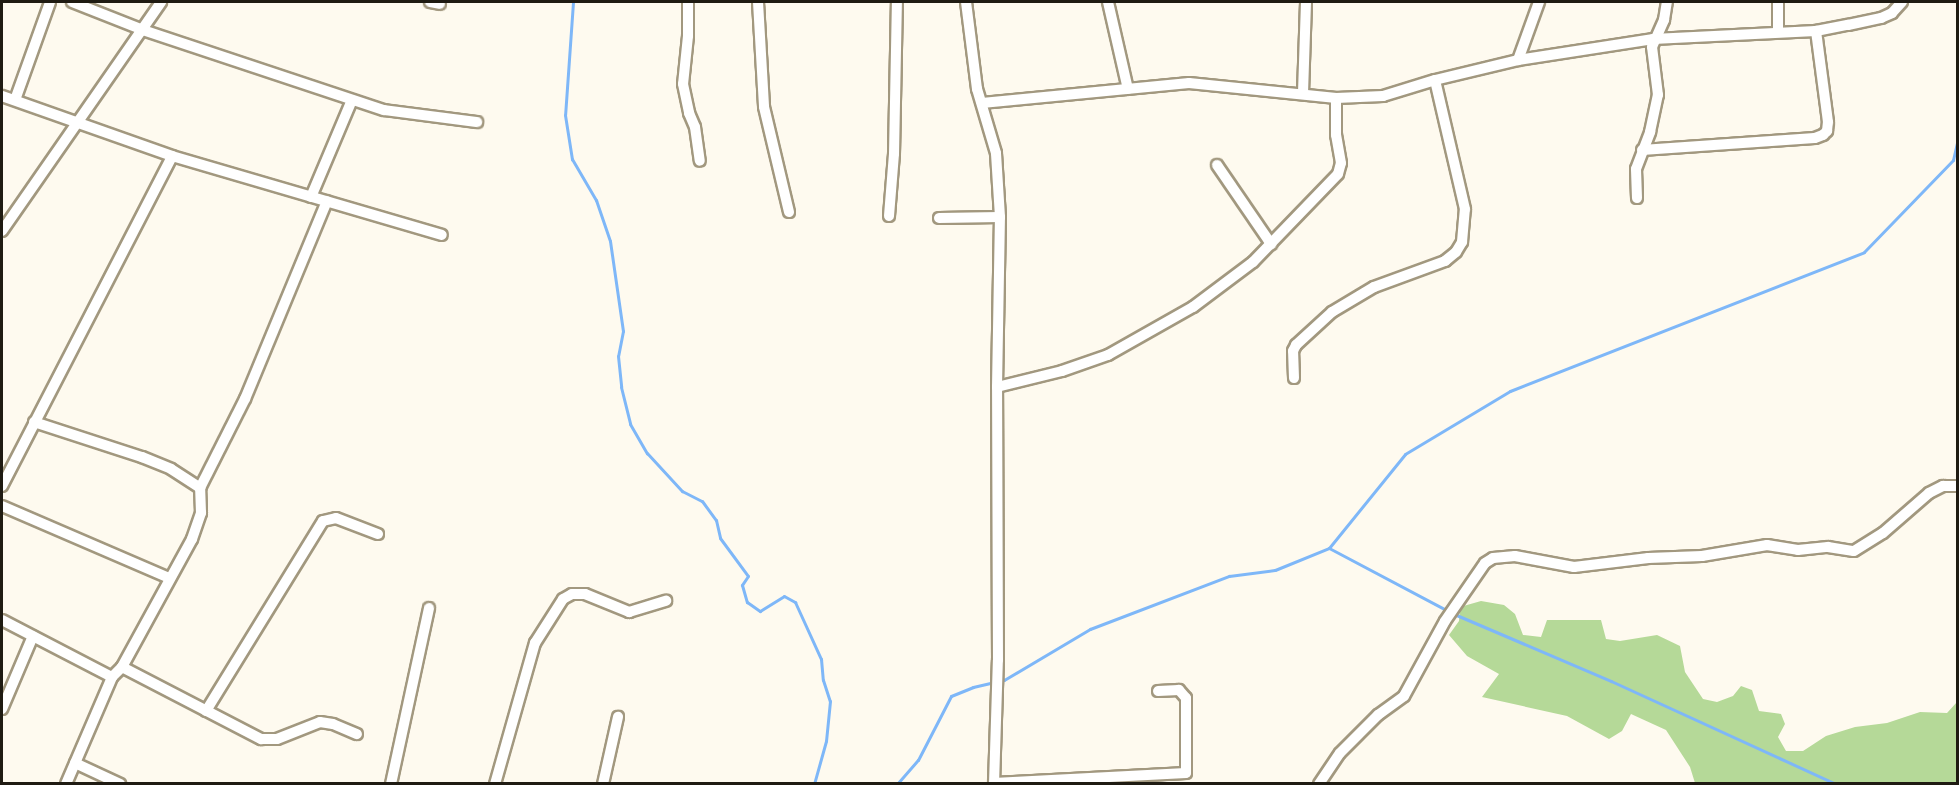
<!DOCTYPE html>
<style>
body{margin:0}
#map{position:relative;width:1959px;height:785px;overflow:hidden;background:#fefaef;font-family:Ubuntu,sans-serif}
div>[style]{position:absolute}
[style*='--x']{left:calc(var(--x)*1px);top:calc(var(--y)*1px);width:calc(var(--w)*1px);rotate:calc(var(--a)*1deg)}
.green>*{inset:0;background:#b5d998}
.stream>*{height:3px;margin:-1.5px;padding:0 1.5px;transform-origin:1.5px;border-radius:1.5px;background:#7eb7f8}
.roads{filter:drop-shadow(2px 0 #a2987f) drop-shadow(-2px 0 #a2987f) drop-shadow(0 2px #a2987f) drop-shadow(0 -2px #a2987f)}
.street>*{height:10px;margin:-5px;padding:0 5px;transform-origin:5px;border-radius:5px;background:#fff}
span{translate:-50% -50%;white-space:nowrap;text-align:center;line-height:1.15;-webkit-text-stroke:4.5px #fff;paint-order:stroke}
.frame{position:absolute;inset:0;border:3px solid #1f1b12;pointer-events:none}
</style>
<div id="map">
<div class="green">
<i style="clip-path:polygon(1481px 601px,1504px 605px,1515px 614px,1523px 635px,1541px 637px,1547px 620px,1601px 620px,1606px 639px,1620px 641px,1657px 635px,1680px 646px,1685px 672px,1703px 699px,1717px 702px,1733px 696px,1741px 686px,1752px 690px,1759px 711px,1781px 714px,1785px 724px,1778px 737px,1786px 751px,1803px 751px,1826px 736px,1855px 727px,1887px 723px,1920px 712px,1947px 713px,1957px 702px,1957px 783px,1695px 783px,1690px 767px,1666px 730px,1631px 714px,1622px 731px,1609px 739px,1567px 716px,1482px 697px,1499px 674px,1467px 656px,1449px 635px,1459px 621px,1460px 607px)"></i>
</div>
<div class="stream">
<i style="--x:573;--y:2;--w:113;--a:94"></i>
<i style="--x:565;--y:115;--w:45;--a:81"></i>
<i style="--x:572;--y:159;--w:48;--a:59.7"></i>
<i style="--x:596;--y:200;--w:43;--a:71.1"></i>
<i style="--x:610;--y:241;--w:91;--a:81.8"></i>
<i style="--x:623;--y:331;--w:25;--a:101"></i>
<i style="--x:618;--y:356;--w:31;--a:84"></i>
<i style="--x:621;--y:387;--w:38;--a:76"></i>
<i style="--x:630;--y:424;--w:34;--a:60"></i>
<i style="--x:647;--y:453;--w:52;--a:47.4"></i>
<i style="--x:682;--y:491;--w:22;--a:27"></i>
<i style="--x:702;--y:501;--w:24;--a:54"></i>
<i style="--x:716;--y:520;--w:18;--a:77"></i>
<i style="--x:720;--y:538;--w:47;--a:53.6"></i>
<i style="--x:748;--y:576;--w:11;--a:124"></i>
<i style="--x:742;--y:585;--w:18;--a:74"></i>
<i style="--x:747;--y:602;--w:16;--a:35"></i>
<i style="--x:760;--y:611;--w:28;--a:-32"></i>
<i style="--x:784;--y:596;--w:13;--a:29"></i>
<i style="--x:795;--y:602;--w:63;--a:65.5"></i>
<i style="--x:821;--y:659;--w:21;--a:85"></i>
<i style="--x:823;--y:680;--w:22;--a:72"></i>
<i style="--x:830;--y:701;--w:40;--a:95.7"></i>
<i style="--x:826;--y:741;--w:45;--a:105.6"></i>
<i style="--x:1329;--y:548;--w:135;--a:27.9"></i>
<i style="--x:1454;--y:614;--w:171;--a:23.1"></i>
<i style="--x:1611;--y:681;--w:247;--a:24.6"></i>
<i style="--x:897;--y:784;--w:32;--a:-49"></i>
<i style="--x:918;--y:760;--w:72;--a:-62.7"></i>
<i style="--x:951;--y:696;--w:24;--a:-22"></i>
<i style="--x:973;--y:687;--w:32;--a:-13"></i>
<i style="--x:1004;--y:680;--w:100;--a:-30.7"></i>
<i style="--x:1090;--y:629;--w:149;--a:-20.9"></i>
<i style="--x:1229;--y:576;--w:46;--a:-7.4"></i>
<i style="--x:1275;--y:570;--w:58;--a:-22.2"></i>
<i style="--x:1329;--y:548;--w:121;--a:-51"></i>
<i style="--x:1405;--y:454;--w:122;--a:-31"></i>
<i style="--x:1510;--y:391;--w:380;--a:-21.4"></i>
<i style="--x:1864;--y:252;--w:128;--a:-45.9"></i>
<i style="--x:1953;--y:160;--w:22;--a:-77"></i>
</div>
<div class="roads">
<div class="street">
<i style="--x:72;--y:2;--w:76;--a:21.5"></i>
<i style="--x:143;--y:30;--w:254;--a:18.4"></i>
<i style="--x:384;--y:110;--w:94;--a:7.4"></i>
<i style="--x:430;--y:2;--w:10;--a:11"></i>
<i style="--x:688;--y:2;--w:34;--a:90"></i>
<i style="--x:688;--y:36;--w:48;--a:95.9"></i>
<i style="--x:683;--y:84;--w:30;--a:78"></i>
<i style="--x:689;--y:113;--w:15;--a:67"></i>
<i style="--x:695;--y:127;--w:34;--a:82"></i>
<i style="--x:758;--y:2;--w:105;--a:86.7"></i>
<i style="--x:764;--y:107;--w:108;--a:76.6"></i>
<i style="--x:1108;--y:2;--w:89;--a:77.1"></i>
<i style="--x:1778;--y:31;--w:29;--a:-90"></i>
<i style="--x:1518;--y:60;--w:62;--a:-70.1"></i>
<i style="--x:1303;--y:93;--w:91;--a:-88.1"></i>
<i style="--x:2;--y:96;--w:180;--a:19.4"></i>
<i style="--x:172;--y:156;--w:281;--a:16.3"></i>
<i style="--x:15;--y:100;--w:104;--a:-70.3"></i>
<i style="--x:982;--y:103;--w:208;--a:-5.5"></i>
<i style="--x:1189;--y:83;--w:148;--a:5.8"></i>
<i style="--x:1642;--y:150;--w:173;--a:-4"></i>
<i style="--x:1815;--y:138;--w:9;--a:-21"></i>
<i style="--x:1823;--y:135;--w:6;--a:-45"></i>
<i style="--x:1827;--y:131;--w:9;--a:-84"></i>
<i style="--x:1828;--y:122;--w:92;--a:-97.5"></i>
<i style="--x:1217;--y:165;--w:96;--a:55.6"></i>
<i style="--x:311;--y:197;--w:105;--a:-67.1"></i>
<i style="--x:1637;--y:198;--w:29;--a:-92"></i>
<i style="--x:1636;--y:169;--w:40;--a:-69"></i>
<i style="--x:1650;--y:132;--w:38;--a:-78"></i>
<i style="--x:1658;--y:95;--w:48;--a:-97.1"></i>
<i style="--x:1652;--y:47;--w:30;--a:-66"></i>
<i style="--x:1664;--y:20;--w:18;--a:-81"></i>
<i style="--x:889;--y:216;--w:62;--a:-85.4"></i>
<i style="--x:894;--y:154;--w:152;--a:-88.9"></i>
<i style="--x:939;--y:218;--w:61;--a:-0.9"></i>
<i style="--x:1000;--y:217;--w:64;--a:-93.6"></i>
<i style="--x:996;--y:153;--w:67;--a:-106.5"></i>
<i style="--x:977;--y:89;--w:88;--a:-97.2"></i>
<i style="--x:2;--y:231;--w:279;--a:-55.2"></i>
<i style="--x:1294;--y:378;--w:27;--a:-92"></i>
<i style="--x:1293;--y:351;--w:7;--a:-63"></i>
<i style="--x:1296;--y:345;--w:49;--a:-42.5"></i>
<i style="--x:1332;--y:312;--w:49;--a:-30.8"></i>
<i style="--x:1374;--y:287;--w:76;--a:-20.1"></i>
<i style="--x:1445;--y:261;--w:14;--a:-39"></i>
<i style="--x:1456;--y:252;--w:12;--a:-59"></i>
<i style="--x:1462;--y:242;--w:33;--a:-85"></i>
<i style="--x:1465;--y:209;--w:132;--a:-103.1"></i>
<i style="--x:997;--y:387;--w:67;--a:-13.8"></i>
<i style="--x:1062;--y:371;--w:49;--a:-19.2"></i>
<i style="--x:1108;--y:355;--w:98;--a:-29.5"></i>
<i style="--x:1193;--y:307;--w:75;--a:-36.9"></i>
<i style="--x:1253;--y:262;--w:122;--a:-46"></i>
<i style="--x:1338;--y:174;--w:11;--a:-75"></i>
<i style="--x:1341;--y:163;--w:28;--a:-100"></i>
<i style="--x:1336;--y:135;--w:37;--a:-90"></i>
<i style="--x:1336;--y:98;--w:47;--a:-2.4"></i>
<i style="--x:1383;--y:96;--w:54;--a:-17.1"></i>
<i style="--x:1435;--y:80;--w:85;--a:-13.5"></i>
<i style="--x:1518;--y:60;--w:137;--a:-8.8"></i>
<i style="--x:1653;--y:39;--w:163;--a:-2.8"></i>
<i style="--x:1816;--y:31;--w:33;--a:-11"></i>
<i style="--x:1848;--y:25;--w:34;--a:-12"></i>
<i style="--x:1881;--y:18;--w:12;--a:-24"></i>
<i style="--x:1892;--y:13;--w:15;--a:-48"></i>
<i style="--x:34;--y:422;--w:114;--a:18"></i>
<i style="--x:142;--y:457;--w:31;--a:22"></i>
<i style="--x:171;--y:469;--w:35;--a:33"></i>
<i style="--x:2;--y:486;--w:371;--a:-62.7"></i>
<i style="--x:2;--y:506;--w:182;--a:23.3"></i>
<i style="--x:2;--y:620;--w:124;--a:27.4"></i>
<i style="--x:122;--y:667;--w:157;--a:27.4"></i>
<i style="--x:261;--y:739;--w:16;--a:0"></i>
<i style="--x:277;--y:739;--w:46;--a:-21.6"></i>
<i style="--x:320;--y:722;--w:13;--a:9"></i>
<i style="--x:333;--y:724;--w:26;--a:23"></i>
<i style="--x:2;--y:709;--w:79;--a:-67"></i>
<i style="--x:206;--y:711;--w:223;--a:-58.4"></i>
<i style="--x:323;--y:521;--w:13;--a:-13"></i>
<i style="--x:336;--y:518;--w:45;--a:20.9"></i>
<i style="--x:75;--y:763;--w:50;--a:25"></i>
<i style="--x:994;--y:783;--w:192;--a:-3"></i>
<i style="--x:1186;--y:773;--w:75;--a:-90"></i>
<i style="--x:1186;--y:698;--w:11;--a:-131"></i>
<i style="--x:1179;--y:690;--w:21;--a:177"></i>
<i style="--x:66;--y:784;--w:116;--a:-66.7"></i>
<i style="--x:112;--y:677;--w:14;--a:-45"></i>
<i style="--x:122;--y:667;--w:146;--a:-61.3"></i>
<i style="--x:192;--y:539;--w:28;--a:-71"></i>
<i style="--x:201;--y:513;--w:25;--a:-92"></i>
<i style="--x:200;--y:488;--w:100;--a:-63.2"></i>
<i style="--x:245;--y:399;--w:214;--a:-67.5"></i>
<i style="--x:391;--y:784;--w:180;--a:-77.8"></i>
<i style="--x:495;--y:784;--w:147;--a:-74.2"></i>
<i style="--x:535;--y:643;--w:52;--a:-57.5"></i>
<i style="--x:563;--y:599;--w:10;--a:-29"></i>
<i style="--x:572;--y:594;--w:13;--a:0"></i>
<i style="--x:585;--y:594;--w:48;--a:22.2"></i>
<i style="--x:629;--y:612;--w:39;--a:-17"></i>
<i style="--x:603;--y:784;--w:69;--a:-77.4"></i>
<i style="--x:994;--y:784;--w:124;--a:-88.2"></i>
<i style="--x:998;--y:660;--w:273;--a:-90.2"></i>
<i style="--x:997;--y:387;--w:170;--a:-89"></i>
<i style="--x:1319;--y:784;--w:37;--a:-56"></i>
<i style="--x:1340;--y:753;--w:54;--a:-45"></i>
<i style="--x:1378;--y:715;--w:32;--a:-36"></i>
<i style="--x:1404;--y:696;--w:85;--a:-61.3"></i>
<i style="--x:1445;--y:621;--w:70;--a:-55.4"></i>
<i style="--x:1485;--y:563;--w:9;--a:-32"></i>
<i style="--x:1493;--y:558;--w:22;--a:-5"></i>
<i style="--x:1515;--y:556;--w:60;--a:10.6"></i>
<i style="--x:1574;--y:567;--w:75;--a:-6.9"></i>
<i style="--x:1648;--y:558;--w:54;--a:-2.1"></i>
<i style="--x:1702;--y:556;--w:66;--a:-9.6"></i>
<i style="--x:1767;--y:545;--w:31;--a:9"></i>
<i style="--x:1798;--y:550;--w:30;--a:-6"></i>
<i style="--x:1828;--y:547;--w:26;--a:9"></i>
<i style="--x:1854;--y:551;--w:34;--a:-32"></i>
<i style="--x:1883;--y:533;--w:61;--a:-41"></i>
<i style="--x:1929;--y:493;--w:16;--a:-27"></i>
<i style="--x:1943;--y:486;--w:15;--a:0"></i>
</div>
</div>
<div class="frame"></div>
</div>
